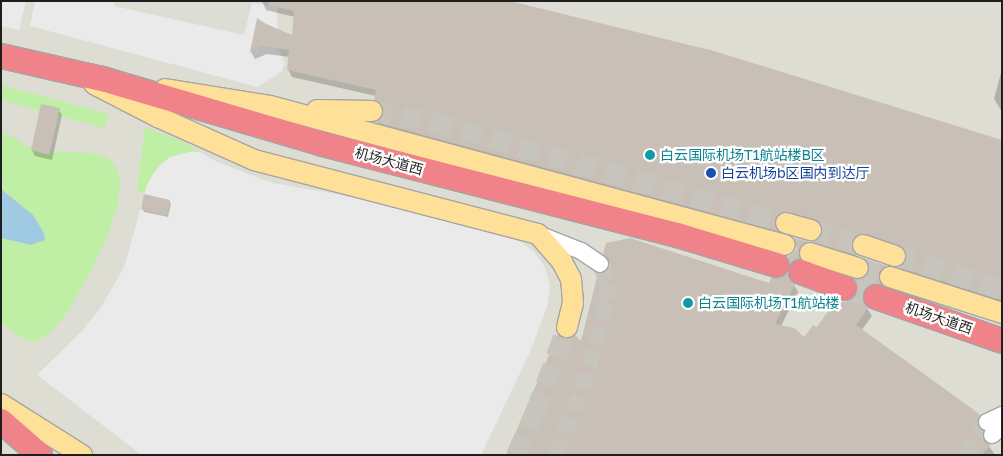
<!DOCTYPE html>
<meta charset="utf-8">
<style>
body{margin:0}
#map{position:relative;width:1003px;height:456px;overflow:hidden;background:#f0ede3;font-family:"Golos Text","Noto Sans SC",sans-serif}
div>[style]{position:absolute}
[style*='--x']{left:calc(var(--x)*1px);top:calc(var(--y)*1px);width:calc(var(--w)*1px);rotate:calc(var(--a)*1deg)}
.airport>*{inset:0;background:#deddd4}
.grass>*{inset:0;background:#bfefa4}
.parking>*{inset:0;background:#eaeaea}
.water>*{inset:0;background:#9fcae2}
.shadow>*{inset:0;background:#0003}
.building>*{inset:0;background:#c8c0b6}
.minor-tunnel>*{height:16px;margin-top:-8px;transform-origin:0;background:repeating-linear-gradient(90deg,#c6c4bc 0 16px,transparent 0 24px)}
.major-tunnel>*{height:20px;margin-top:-10px;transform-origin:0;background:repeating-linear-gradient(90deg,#c6c4bc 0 20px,transparent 0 30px)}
.highway-tunnel>*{height:24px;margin-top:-12px;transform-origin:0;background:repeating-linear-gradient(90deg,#c6c4bc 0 24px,transparent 0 36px)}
.roads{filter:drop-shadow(1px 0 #a5a5a5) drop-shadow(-1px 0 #a5a5a5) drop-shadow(0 1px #a5a5a5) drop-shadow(0 -1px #a5a5a5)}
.minor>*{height:16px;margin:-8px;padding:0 8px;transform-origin:8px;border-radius:8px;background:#fff}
.major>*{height:20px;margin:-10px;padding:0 10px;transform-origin:10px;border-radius:10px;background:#ffe099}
.highway>*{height:24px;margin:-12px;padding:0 12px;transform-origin:12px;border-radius:12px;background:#ef8389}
.dots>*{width:14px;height:14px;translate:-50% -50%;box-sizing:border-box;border:2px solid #fff;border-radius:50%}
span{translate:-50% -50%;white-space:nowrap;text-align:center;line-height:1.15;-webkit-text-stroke:4.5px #fff;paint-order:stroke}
.culture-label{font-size:14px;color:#0d838f}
.left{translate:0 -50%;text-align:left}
.street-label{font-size:14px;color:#1e1e1e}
.transit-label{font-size:14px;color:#164399}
.frame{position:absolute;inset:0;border:2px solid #1e1e1e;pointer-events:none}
</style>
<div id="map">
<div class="airport">
<i style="clip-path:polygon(1px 1px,1002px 1px,1002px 455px,1px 455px)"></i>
</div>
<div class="grass">
<i style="clip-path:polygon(1px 85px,109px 114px,104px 128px,1px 100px)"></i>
<i style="clip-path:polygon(145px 127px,184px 142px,200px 152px,190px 152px,170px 157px,161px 164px,153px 174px,145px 192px,137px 191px)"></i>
<i style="clip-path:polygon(1px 133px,15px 138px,26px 146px,43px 151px,92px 153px,106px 157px,116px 167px,120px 182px,117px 207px,105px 243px,87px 278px,69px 310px,52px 331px,37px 342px,25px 340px,1px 323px,1px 238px,31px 245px,9px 194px,1px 189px)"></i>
</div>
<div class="parking">
<i style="clip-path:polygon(1px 1px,26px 1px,19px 30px,1px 26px)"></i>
<i style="clip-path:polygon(35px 1px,115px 1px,114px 6px,244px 35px,252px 3px,277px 7px,278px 30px,250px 52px,262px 46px,278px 49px,285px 63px,281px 72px,258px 87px,30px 26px)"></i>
<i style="clip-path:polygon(190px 152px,200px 152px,217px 162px,273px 183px,363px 199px,505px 237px,521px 242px,534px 252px,545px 267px,550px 286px,547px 307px,530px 352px,481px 455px,142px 455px,37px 375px,82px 331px,102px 306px,125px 265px,147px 185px,153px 174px,161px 164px,170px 157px)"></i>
</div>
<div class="water">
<i style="clip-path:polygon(1px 189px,33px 215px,44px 233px,45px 240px,31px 245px,1px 238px)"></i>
</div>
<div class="shadow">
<i style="clip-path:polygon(262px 1px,505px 1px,1002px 142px,1002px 306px,904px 274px,900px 267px,908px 260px,906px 254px,872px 241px,856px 248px,855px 254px,860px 262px,818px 249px,814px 242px,820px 240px,824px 234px,822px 228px,794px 219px,778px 228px,780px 237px,381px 129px,377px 122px,383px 118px,385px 110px,380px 107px,376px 100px,376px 96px,292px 77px,288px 69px,290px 57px,267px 54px,255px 59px,251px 52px,258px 20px,293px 37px,295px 17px,266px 10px)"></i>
<i style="clip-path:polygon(1002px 69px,1002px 112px,994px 99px)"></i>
<i style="clip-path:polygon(59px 110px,62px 115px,52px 160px,35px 156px,32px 150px)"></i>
<i style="clip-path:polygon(169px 201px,171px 204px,168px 217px,144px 212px,142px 208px)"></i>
<i style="clip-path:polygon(796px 239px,807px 242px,811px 249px,802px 257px,803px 266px,796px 271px,789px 257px,798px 249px)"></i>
<i style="clip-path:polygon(604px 254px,769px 285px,794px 285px,798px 292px,781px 326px,804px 339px,846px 303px,854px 299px,871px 267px,866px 260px,886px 267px,890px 274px,882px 281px,884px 291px,867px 300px,866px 307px,872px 316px,861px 331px,979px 416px,983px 424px,982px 431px,987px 444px,994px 453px,992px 455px,508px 455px,564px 340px,581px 343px,605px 274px,611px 266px)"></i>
</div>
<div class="building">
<i style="clip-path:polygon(269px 1px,510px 1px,714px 51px,1002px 140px,1002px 300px,898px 267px,906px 259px,904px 248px,867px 234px,860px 234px,852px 241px,852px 248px,858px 256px,812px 242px,819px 239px,822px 233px,820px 222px,814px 219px,783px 212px,775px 219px,777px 231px,375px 122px,382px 118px,384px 112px,382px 105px,374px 100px,376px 90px,287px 70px,289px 50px,262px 46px,250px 52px,257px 18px,266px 24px,292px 35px,294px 11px,268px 5px)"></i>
<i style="clip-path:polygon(41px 104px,60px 108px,49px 155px,31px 150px)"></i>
<i style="clip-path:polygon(144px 194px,170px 200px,167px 215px,141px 209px)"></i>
<i style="clip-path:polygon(630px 238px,769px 283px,771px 278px,781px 278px,787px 273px,795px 284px,775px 324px,794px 328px,804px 337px,813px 325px,817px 327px,836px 300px,846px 302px,853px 298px,858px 286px,855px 279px,866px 277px,869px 271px,869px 265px,863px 258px,887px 266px,879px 273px,881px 284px,873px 284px,863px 292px,863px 300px,868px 308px,856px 325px,974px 410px,980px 415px,977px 422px,983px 431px,984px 441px,991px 445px,981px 455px,506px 455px,558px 334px,565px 339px,575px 335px,581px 341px,598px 273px,605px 273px,610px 265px,609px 259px,603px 254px,606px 243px)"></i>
<i style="clip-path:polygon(794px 238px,808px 241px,799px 249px,800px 258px,790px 264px,788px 257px,793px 254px,797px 248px)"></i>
</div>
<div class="minor-tunnel">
<i style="--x:555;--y:455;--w:71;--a:-67.8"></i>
<i style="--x:582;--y:389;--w:74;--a:-73.5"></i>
<i style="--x:603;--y:318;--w:18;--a:-77"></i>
<i style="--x:607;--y:300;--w:18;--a:-90"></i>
<i style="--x:607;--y:282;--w:19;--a:-111"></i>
<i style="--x:964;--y:455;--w:40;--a:-55.1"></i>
</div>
<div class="major-tunnel">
<i style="--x:372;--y:111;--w:62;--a:10.2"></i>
<i style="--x:433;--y:122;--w:367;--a:16"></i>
<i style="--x:811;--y:230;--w:54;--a:16.1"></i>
<i style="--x:895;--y:256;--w:112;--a:17.6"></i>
<i style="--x:858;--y:268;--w:33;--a:16"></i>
<i style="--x:516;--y:455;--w:46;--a:-65.7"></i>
<i style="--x:535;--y:413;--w:92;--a:-69.6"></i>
</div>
<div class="highway-tunnel">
<i style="--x:844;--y:288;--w:33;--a:16"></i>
</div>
<div class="roads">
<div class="minor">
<i style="--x:538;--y:234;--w:46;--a:21.6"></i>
<i style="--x:581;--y:251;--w:23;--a:34"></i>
<i style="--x:987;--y:422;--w:17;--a:-25"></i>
<i style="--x:992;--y:435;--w:13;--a:-39"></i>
</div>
<div class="major">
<i style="--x:94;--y:84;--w:72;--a:27.3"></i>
<i style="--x:158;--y:117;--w:105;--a:24.1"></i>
<i style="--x:254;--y:160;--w:293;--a:14.6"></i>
<i style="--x:538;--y:234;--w:37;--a:49"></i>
<i style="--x:562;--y:262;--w:19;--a:62"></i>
<i style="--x:571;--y:279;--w:24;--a:85"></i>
<i style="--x:573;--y:303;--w:25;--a:104"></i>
<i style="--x:165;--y:89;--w:106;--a:9.2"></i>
<i style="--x:270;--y:106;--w:533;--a:15.1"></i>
<i style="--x:317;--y:110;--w:55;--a:1"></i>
<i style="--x:786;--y:223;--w:26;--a:16"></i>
<i style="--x:863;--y:245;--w:34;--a:19"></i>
<i style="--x:810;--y:253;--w:50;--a:17.4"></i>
<i style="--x:890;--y:277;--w:118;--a:17.8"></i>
<i style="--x:1;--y:404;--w:96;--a:32.2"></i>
</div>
<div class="highway">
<i style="--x:1;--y:56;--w:104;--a:12.8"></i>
<i style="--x:102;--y:79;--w:230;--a:16.4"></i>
<i style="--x:323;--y:144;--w:366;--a:14.4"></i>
<i style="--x:677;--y:235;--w:104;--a:16.7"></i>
<i style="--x:801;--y:272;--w:46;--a:20.4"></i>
<i style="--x:876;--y:297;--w:133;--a:19.2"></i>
<i style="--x:1;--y:421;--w:52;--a:41.1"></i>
</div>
</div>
<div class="dots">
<i style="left:650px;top:155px;background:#0f9aa8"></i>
<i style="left:711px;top:173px;background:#1a4fb4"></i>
<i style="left:688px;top:303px;background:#0f9aa8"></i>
</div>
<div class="culture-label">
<span class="left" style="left:660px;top:155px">白云国际机场T1航站楼B区</span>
<span class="left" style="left:698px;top:303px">白云国际机场T1航站楼</span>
</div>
<div class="street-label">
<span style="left:389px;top:161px;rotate:15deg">机场大道西</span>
<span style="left:939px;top:318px;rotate:19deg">机场大道西</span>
</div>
<div class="transit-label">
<span class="left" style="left:721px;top:173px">白云机场b区国内到达厅</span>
</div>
<div class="frame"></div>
</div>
